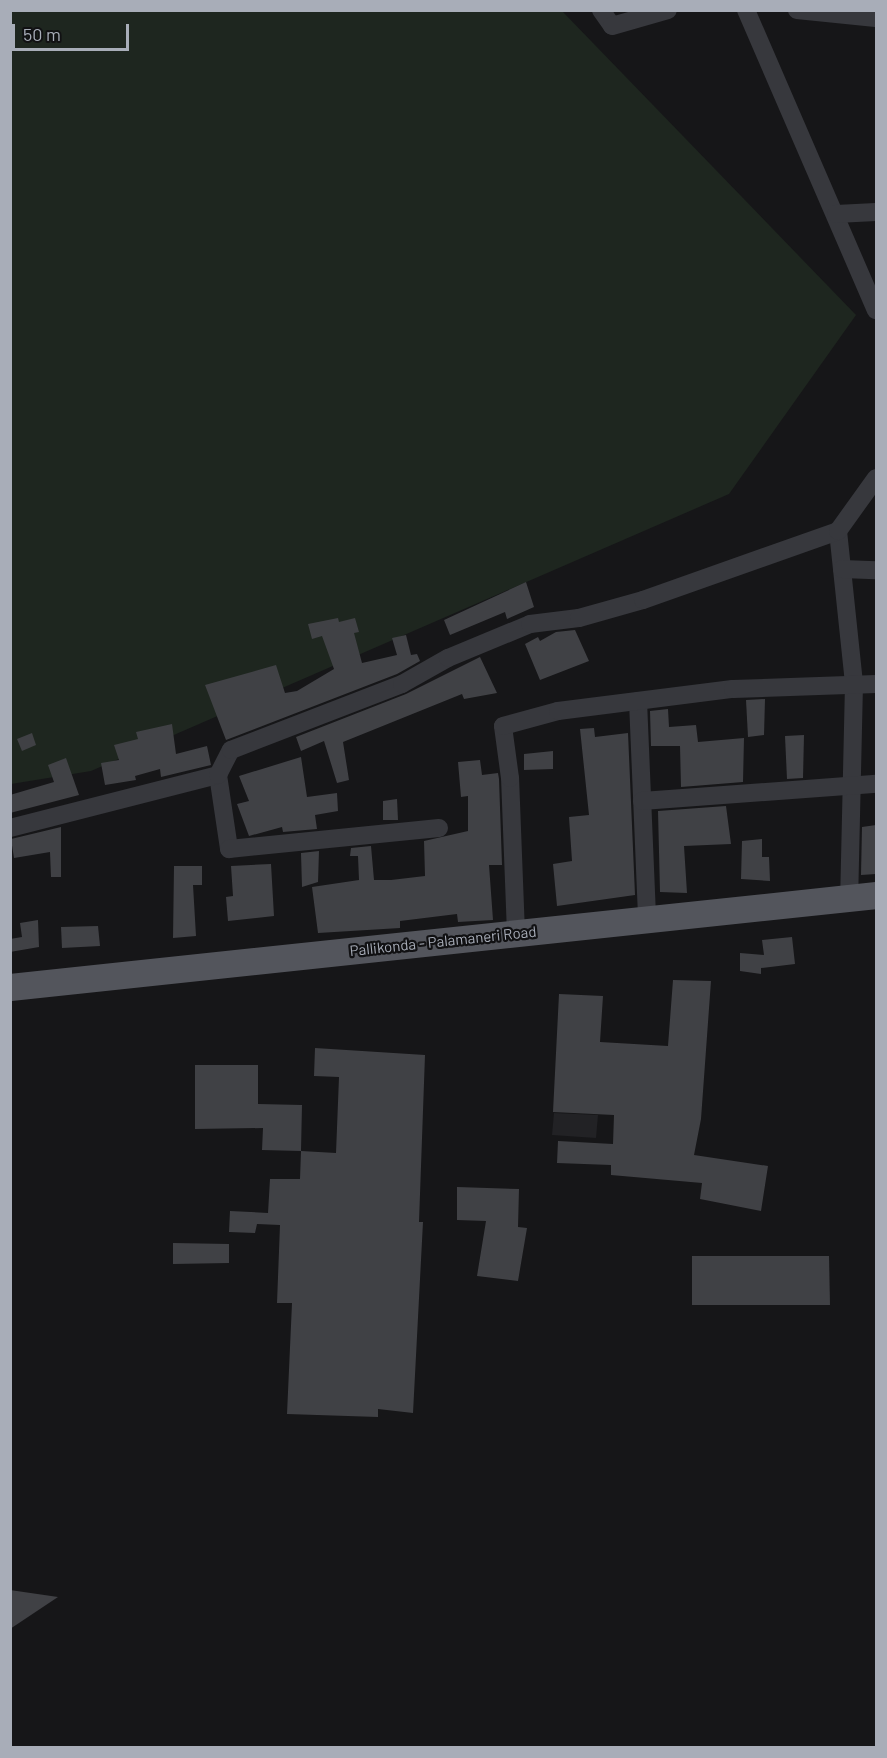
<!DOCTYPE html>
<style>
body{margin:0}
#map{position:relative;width:887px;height:1758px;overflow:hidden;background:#161618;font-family:Barlow,sans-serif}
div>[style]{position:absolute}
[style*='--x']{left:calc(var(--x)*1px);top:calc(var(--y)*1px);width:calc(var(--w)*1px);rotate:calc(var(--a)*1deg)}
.built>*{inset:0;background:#222225}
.green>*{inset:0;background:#1e261f}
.building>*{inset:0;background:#404145}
.street>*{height:18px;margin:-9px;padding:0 9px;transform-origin:9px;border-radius:9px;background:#37383d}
.primary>*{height:27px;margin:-13.5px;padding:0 13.5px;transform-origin:13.5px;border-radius:13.5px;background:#53555c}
span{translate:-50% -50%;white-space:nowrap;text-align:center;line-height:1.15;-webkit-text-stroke:4.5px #111113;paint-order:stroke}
.street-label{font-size:15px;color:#a8adb8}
.frame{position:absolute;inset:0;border:12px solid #a8adb8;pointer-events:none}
.scale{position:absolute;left:12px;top:24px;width:117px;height:27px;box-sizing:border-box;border:3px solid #a8adb8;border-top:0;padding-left:8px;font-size:18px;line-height:21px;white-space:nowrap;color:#a8adb8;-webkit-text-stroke:4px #111113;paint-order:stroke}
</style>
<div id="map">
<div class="built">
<i style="clip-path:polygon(554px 1113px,598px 1115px,596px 1138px,552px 1135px)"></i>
</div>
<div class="green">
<i style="clip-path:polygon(11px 11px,562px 11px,856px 315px,729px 494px,91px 771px,11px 784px)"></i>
</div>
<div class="building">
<i style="clip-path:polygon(526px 582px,534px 607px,507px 619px,505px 612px,450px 635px,444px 620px)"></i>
<i style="clip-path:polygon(338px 618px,339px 622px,355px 618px,359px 632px,354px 633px,362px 663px,397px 655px,392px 638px,406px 635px,411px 655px,417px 654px,420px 661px,397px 674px,226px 740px,205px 685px,276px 665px,285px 693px,297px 691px,334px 669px,322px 636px,312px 639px,308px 624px)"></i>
<i style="clip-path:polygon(575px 630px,589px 661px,540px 680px,525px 644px,538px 637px,540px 641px,556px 632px)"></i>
<i style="clip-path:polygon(480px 657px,497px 693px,464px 699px,462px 694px,343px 742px,349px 780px,337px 783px,324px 741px,301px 751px,296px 737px,406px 694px)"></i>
<i style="clip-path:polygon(765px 699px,764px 735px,748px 737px,746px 700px)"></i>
<i style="clip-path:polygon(668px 709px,669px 727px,696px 725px,698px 742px,744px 738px,743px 782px,681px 787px,680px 746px,651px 746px,650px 711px)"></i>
<i style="clip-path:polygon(172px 724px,176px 754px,207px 746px,211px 765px,161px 777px,160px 769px,135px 776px,136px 780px,105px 785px,101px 763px,119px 760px,114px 745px,138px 739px,136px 732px)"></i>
<i style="clip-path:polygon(594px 728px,595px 737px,628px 733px,635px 895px,557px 906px,553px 864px,572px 861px,569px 817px,589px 815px,580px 729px)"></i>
<i style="clip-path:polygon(32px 733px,36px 745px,22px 751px,17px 739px)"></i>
<i style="clip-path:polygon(804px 735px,803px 778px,787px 779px,785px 736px)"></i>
<i style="clip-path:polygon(553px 751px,553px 769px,524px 770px,524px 754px)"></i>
<i style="clip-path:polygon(301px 757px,307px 797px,337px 793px,338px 811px,315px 815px,317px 829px,283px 832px,282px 827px,249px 836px,237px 804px,249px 801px,239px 776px)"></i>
<i style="clip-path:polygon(66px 758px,79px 795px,10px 813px,10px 795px,54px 782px,48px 765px)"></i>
<i style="clip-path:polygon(480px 760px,482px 775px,498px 773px,499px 779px,502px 865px,489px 865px,493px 920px,458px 922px,457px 914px,400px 921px,400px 928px,318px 933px,312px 887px,359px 880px,358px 856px,350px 856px,351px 848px,371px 846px,374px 880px,391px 880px,425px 876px,424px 841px,468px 831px,468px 796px,461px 797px,458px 762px)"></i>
<i style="clip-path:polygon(397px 799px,398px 820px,383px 820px,383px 801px)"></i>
<i style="clip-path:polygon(726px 806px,731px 844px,684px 846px,687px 893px,660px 892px,658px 811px)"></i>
<i style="clip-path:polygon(876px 825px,876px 874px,861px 875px,862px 827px)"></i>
<i style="clip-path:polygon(61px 827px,61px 877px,51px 877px,50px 852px,14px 858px,11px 839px)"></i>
<i style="clip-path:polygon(762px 839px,762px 857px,769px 857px,770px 881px,741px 879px,742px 841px)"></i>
<i style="clip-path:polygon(319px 851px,318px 882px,302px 887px,301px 853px)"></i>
<i style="clip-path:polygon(271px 864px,274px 916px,228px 921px,226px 897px,233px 896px,231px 866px)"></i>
<i style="clip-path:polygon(174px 866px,202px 866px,202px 885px,193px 885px,196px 936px,173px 938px)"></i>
<i style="clip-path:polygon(38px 920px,39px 947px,10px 952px,10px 939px,22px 937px,20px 923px)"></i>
<i style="clip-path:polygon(98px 926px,100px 946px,62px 948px,61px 927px)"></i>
<i style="clip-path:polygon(792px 937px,795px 964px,761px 968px,761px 974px,740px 971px,740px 953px,764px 955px,762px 940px)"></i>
<i style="clip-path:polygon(673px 980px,711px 981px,701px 1119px,694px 1155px,768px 1166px,761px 1211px,700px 1199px,702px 1183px,611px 1175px,611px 1165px,557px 1163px,558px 1141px,613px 1144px,614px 1115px,553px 1112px,559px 994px,603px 996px,600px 1042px,668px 1046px)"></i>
<i style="clip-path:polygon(315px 1048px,425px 1055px,419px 1222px,423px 1222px,413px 1413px,378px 1409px,378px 1417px,287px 1414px,292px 1303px,277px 1303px,280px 1225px,257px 1224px,255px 1233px,229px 1232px,230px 1211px,268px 1213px,270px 1179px,300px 1179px,301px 1151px,336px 1153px,339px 1077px,314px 1076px)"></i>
<i style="clip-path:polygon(195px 1065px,258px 1065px,258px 1104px,302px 1105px,301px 1151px,262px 1150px,263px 1128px,195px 1129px)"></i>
<i style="clip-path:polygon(457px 1187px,519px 1189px,518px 1227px,527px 1228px,518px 1281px,477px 1276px,486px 1221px,457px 1220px)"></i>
<i style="clip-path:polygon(173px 1243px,229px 1244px,229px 1263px,173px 1264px)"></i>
<i style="clip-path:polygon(692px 1256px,829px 1256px,830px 1305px,692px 1305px)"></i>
<i style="clip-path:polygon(10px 1590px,58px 1597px,10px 1629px)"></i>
</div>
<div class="street">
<i style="--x:601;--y:10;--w:19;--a:55"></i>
<i style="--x:612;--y:26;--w:58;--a:-15.9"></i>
<i style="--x:746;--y:10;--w:327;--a:66.6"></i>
<i style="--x:797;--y:10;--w:79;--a:5.8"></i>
<i style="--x:836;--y:214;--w:40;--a:-2.9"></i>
<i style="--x:838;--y:531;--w:154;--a:84"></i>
<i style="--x:854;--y:684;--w:213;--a:91.3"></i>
<i style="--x:842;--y:569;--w:34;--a:2"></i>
<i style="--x:638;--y:701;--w:218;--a:87.6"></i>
<i style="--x:218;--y:775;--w:75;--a:81.5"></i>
<i style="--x:229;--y:849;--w:211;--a:-5.7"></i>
<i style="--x:642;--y:801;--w:235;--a:-4.2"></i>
<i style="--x:10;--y:828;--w:215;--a:-14.3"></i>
<i style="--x:218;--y:775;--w:28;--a:-63"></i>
<i style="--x:231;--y:750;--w:183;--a:-21.1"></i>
<i style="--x:402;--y:684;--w:53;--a:-29.5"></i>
<i style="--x:448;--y:658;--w:89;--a:-22.5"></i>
<i style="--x:530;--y:624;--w:49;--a:-7"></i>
<i style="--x:579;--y:618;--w:66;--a:-15.7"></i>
<i style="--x:643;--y:600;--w:207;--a:-19.5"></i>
<i style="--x:838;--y:531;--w:65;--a:-54.4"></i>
<i style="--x:516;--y:933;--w:155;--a:-92.2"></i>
<i style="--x:510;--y:778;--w:52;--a:-97.7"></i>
<i style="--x:503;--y:726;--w:57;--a:-15.3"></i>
<i style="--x:558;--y:711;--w:176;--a:-7.2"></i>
<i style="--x:733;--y:689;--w:143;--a:-2"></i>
</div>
<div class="primary">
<i style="--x:10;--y:987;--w:871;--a:-6.06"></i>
</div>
<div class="street-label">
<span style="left:443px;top:941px;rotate:-6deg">Pallikonda - Palamaneri Road</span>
</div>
<div class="frame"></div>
<div class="scale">50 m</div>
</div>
